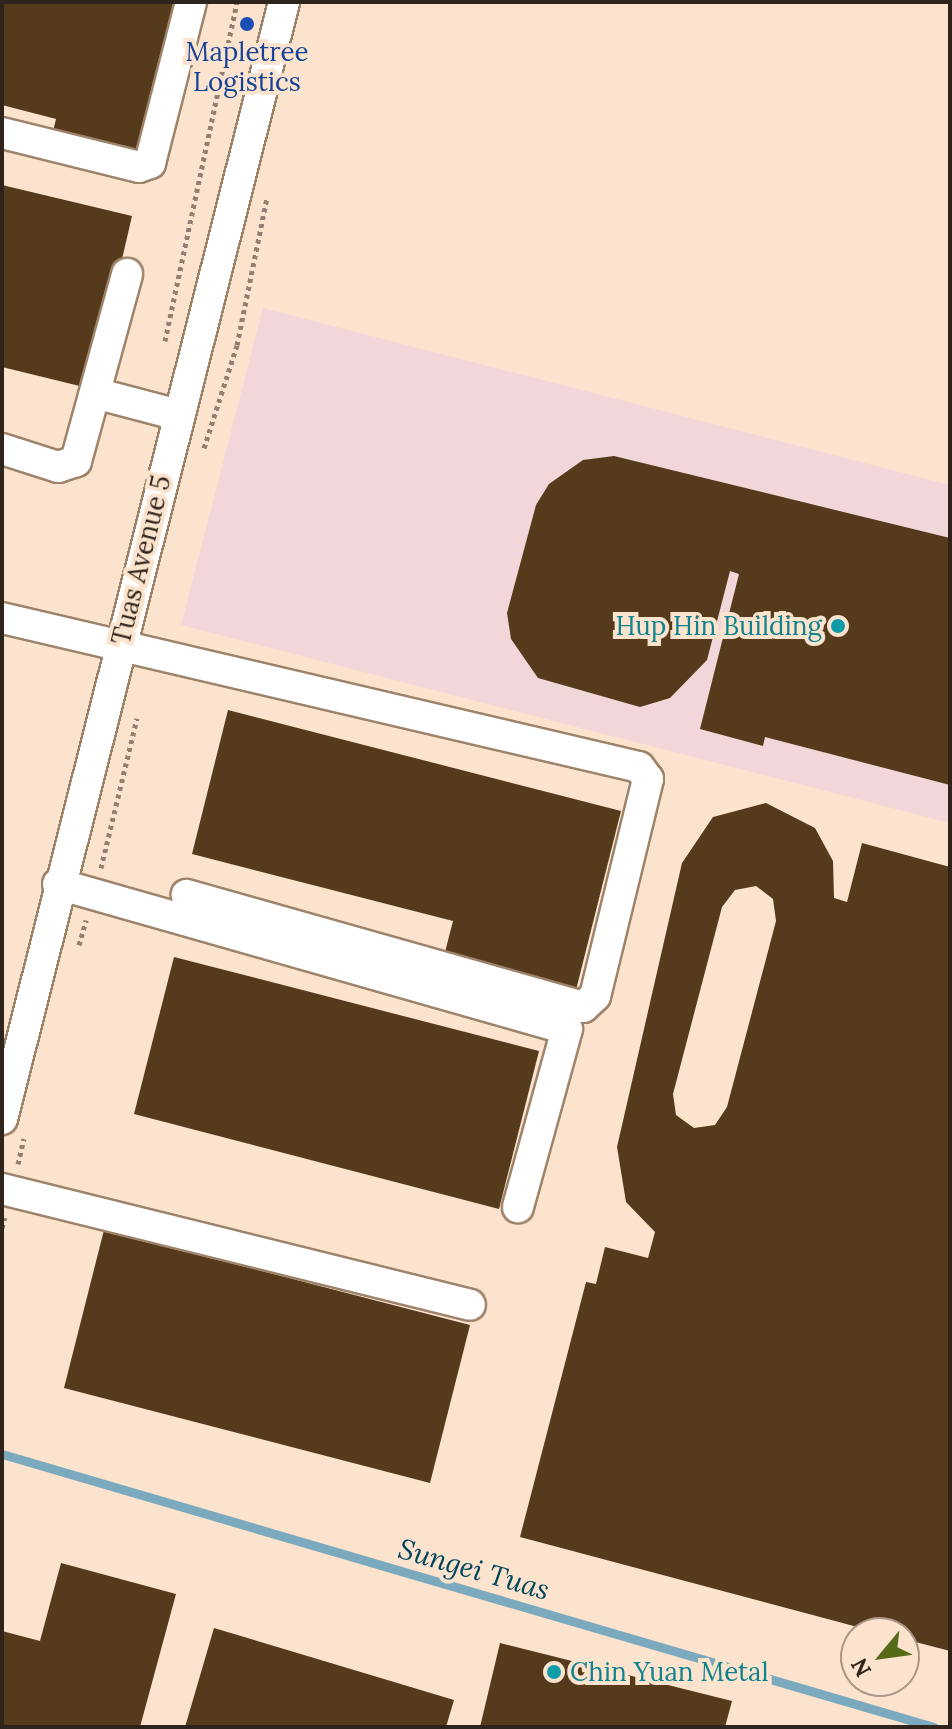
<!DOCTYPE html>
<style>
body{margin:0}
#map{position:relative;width:952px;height:1729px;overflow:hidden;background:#fbe3ce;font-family:Lora,serif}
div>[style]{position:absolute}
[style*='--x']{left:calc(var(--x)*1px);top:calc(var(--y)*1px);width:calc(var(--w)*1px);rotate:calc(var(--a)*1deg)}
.industrial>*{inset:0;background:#f1d7d9}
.stream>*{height:9px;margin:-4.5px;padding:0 4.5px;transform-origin:4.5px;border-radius:4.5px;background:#7baabf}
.building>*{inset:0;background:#553a1b}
.path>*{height:5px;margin-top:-2.5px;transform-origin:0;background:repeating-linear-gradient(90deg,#928172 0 4px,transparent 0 8px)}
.roads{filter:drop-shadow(2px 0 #9e836b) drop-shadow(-2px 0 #9e836b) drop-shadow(0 2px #9e836b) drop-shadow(0 -2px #9e836b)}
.minor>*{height:30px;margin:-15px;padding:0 15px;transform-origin:15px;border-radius:15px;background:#fff}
.dots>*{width:22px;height:22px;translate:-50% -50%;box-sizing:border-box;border:4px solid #fbe3ce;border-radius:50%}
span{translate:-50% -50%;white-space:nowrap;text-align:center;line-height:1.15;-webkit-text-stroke:8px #fbe3ce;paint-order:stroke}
.transit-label{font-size:26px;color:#164399}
.street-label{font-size:26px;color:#2f241b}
.culture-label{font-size:26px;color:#0d838f}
.right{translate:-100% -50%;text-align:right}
.left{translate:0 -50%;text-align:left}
.water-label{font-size:28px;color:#00465c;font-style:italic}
.frame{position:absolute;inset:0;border:4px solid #2f241b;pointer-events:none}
.north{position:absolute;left:840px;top:1617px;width:80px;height:80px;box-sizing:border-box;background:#fbe3ce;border:2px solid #a99786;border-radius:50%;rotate:241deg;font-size:22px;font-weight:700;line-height:32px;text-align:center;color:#2f241b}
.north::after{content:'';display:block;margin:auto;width:28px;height:36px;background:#576a17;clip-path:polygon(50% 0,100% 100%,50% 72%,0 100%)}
</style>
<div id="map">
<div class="industrial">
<i style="clip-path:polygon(263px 308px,950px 485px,950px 823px,181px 625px)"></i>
</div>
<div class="stream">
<i style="--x:2;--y:1454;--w:971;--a:16.33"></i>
</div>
<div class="building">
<i style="clip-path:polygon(2px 2px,185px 2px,144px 164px,51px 140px,56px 119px,2px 105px)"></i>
<i style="clip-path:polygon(2px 185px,132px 216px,92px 389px,2px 367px)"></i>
<i style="clip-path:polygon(614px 456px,950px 538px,950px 785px,765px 737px,763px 746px,700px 729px,739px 574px,730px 571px,707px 660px,670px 698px,640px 707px,538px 678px,511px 639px,507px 613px,536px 505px,549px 484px,583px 460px)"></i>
<i style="clip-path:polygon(228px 710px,621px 811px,576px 990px,444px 956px,453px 921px,192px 854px)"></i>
<i style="clip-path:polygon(evenodd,766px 803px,815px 828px,833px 861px,834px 898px,847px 902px,862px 843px,950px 867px,950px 1651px,904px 1639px,904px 1633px,880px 1633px,520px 1537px,586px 1282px,596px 1284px,605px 1247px,648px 1258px,655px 1232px,626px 1202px,617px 1147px,682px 863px,713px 817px,766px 803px,756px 886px,773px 899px,776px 921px,727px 1107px,715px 1125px,694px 1128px,676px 1115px,673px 1094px,722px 907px,735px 890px,756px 886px)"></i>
<i style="clip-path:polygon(174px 957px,539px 1051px,499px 1209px,134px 1114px)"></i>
<i style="clip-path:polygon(104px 1230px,470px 1325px,430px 1483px,64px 1388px)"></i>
<i style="clip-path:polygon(61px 1563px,176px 1594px,140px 1727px,2px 1727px,2px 1631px,40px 1641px)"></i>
<i style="clip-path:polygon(214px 1628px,454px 1700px,446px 1727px,185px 1727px)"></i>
<i style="clip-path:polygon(500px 1643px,732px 1701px,725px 1727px,480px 1727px)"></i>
</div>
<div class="path">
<i style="--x:165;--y:341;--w:347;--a:-78"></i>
<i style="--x:204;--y:448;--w:108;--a:-72.2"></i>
<i style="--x:237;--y:345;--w:150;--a:-78.5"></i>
<i style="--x:101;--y:868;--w:154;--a:-76.5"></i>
<i style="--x:79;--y:945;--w:26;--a:-74"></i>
<i style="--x:18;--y:1164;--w:26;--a:-77"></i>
<i style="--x:2;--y:1228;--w:11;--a:-75"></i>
</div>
<div class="roads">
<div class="minor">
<i style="--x:2;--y:133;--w:141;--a:13.9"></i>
<i style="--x:139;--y:167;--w:12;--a:-20"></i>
<i style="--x:150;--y:163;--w:166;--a:-75.7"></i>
<i style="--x:95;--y:393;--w:86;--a:14.8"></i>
<i style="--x:2;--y:449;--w:59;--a:17.8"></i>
<i style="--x:58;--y:467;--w:19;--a:-18"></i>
<i style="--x:76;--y:461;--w:194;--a:-74.7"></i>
<i style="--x:2;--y:618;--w:654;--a:13.17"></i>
<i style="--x:639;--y:767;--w:15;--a:53"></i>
<i style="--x:648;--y:779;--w:223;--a:103.7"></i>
<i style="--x:595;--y:996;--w:16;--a:137"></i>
<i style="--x:583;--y:1007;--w:412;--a:-164.2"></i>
<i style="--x:58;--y:884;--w:529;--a:15.9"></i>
<i style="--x:567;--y:1029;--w:185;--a:105.4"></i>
<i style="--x:2;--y:1119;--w:1152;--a:-75.83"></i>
<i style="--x:2;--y:1189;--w:482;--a:13.9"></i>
</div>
</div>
<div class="dots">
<i style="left:247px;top:24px;background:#1a4fb4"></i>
<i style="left:838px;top:626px;background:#0f9aa8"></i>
<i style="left:554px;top:1672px;background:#0f9aa8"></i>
</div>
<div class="transit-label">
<span style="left:247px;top:67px">Mapletree<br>Logistics</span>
</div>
<div class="street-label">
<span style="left:141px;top:560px;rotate:-76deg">Tuas Avenue 5</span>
</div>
<div class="culture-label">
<span class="right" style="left:822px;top:626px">Hup Hin Building</span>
<span class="left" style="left:570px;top:1672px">Chin Yuan Metal</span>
</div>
<div class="water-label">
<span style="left:474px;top:1569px;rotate:16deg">Sungei Tuas</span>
</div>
<div class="frame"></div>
<div class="north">N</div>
</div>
